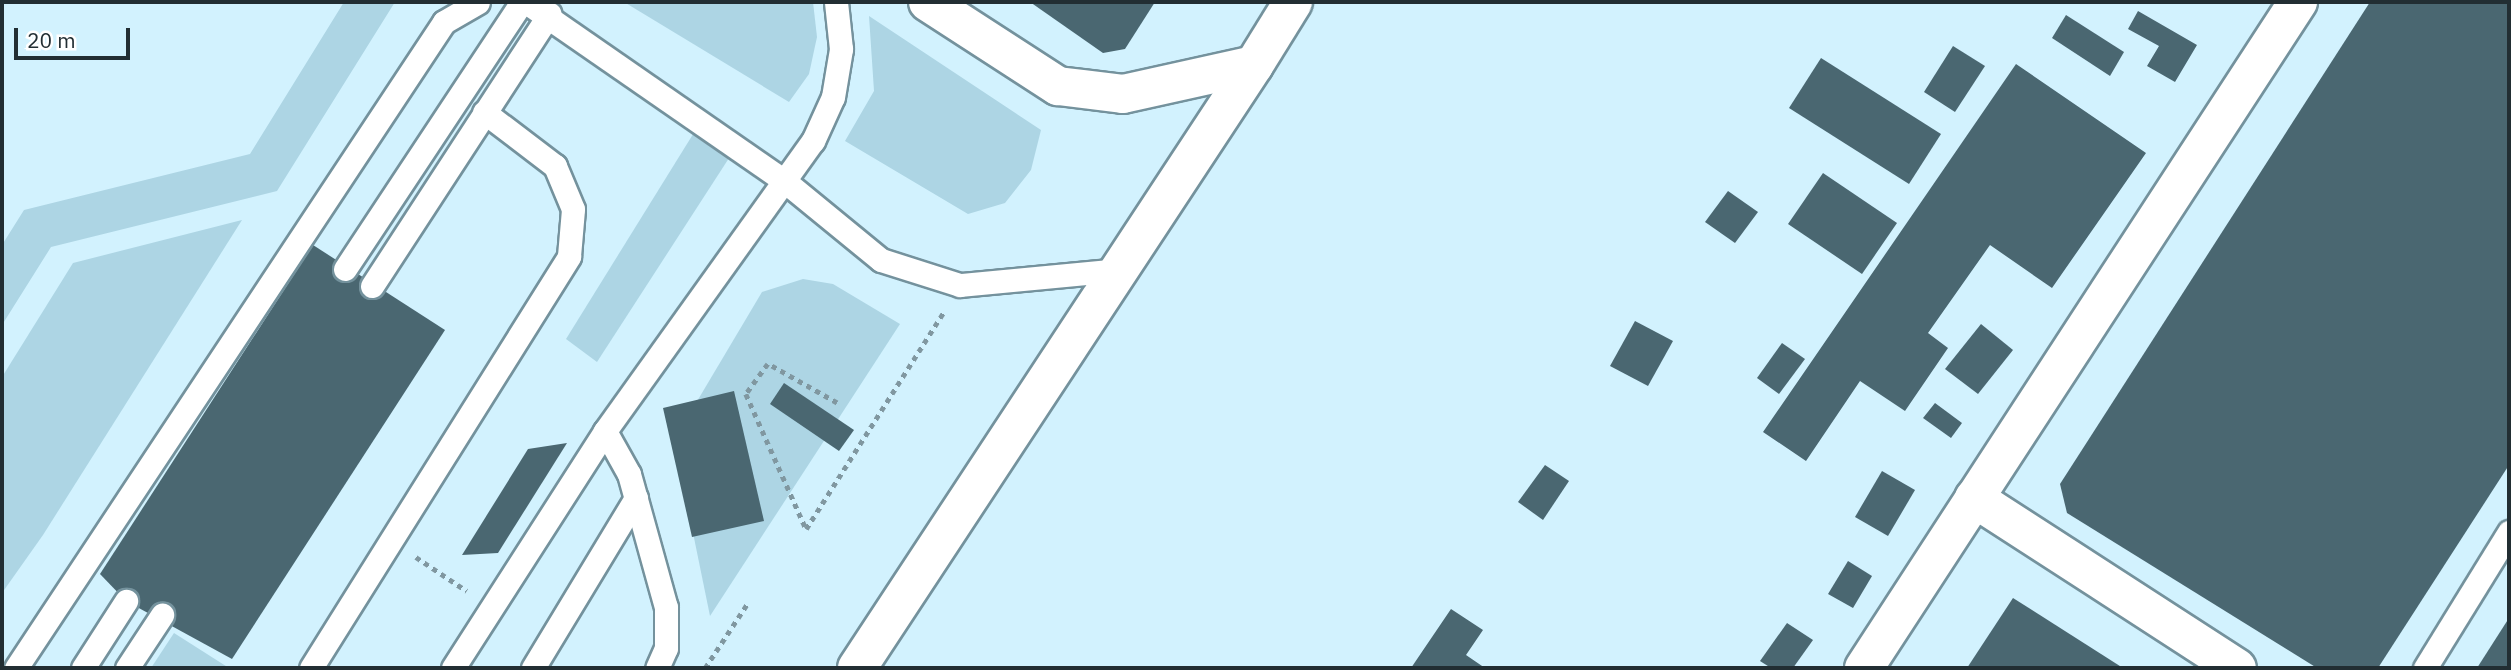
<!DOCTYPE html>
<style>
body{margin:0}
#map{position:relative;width:2511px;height:670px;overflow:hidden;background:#d2f2fe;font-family:"IBM Plex Sans",sans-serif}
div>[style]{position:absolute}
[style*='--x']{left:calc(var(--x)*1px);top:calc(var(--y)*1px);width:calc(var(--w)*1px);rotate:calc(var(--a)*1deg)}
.green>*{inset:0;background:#add5e4}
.building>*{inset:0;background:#4a6771}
.path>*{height:4.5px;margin-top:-2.25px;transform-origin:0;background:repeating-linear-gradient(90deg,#8097a0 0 5px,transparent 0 10px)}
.roads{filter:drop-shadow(2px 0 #74929d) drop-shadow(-2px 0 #74929d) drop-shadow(0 2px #74929d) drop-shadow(0 -2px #74929d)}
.service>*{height:23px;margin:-11.5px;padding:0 11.5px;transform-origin:11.5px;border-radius:11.5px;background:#fff}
.minor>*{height:38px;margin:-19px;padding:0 19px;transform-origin:19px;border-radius:19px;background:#fff}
.secondary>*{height:38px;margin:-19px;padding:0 19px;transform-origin:19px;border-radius:19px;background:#fff}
span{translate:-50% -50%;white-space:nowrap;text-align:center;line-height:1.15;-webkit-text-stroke:7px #fff;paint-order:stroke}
.frame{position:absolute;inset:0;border:4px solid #222e33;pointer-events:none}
.scale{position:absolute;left:14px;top:28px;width:116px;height:32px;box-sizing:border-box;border:4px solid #222e33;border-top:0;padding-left:9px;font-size:21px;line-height:24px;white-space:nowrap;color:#222e33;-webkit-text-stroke:5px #fff;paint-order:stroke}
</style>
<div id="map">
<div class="green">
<i style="clip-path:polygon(344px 2px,395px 2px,277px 191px,51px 247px,2px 325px,2px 245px,24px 210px,250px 154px)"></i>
<i style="clip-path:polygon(624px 2px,813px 2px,817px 37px,809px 74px,789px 102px)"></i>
<i style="clip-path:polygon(869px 16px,1041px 130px,1031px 170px,1005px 203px,968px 214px,845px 141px,874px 91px)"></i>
<i style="clip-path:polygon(695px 131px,731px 155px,597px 362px,566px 339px)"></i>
<i style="clip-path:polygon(242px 220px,43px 535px,2px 593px,2px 377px,73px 263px)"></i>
<i style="clip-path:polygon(803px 279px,833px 284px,900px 324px,710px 616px,674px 440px,762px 292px)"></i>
<i style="clip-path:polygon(174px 633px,229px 668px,151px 668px)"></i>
</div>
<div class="building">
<i style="clip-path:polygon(1030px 2px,1155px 2px,1125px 49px,1103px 53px)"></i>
<i style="clip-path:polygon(2370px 2px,2509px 2px,2509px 465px,2378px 668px,2317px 668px,2067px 513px,2060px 484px)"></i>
<i style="clip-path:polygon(2138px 11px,2197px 45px,2175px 82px,2147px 66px,2159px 46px,2128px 29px)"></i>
<i style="clip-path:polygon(2066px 15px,2124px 52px,2110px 76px,2052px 38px)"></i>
<i style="clip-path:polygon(1953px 46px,1985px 66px,1955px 112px,1924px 92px)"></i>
<i style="clip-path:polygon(1821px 58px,1941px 134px,1909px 184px,1789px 108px)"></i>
<i style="clip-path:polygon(2016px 64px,2146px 153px,2052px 288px,1990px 245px,1928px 333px,1948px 348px,1905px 411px,1860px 381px,1806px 461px,1763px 432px)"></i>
<i style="clip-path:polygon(1823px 173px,1897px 223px,1862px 274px,1788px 224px)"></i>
<i style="clip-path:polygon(1728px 191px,1758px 212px,1735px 243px,1705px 222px)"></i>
<i style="clip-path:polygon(313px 245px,445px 330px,232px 659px,126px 601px,100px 574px)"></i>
<i style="clip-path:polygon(1635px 321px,1673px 341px,1648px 386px,1610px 366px)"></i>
<i style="clip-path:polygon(1981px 324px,2013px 350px,1978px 394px,1945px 369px)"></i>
<i style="clip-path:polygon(1782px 343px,1805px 359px,1779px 394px,1757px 378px)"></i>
<i style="clip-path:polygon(784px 383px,854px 430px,839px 451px,770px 404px)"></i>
<i style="clip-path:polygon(734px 391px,764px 521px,692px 537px,663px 408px)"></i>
<i style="clip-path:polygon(1935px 403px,1962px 423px,1951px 438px,1923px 418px)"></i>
<i style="clip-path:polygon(567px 443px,498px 553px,462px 555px,528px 449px)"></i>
<i style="clip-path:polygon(1545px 465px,1569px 481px,1543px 520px,1518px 502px)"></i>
<i style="clip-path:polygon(1882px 471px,1915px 490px,1888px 536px,1855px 517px)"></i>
<i style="clip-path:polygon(1848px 561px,1872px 576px,1853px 608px,1828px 594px)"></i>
<i style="clip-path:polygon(2013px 598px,2123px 668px,1967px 668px)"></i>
<i style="clip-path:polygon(1451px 609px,1483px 630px,1466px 655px,1485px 668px,1411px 668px)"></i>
<i style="clip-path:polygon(2509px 618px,2509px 668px,2477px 668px)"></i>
<i style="clip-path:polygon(1787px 623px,1813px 640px,1793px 668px,1771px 668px,1760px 661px)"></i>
</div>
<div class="path">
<i style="--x:837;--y:403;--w:79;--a:-150.5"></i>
<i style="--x:768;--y:364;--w:37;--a:126"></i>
<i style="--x:746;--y:394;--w:148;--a:66"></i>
<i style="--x:806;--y:529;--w:256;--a:-57.6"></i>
<i style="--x:416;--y:557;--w:61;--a:33.7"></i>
<i style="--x:705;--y:668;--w:77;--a:-56.7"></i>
</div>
<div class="roads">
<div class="service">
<i style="--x:526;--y:2;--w:311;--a:34.7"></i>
<i style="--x:782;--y:179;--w:128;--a:39.3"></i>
<i style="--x:881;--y:260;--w:83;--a:17.6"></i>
<i style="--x:960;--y:285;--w:160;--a:-5.4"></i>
<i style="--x:345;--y:269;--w:320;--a:-56.5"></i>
<i style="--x:372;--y:286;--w:325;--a:-56.9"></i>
<i style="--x:605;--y:431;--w:49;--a:60.8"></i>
<i style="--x:629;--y:474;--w:138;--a:74.5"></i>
<i style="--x:666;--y:607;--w:41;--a:90"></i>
<i style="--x:666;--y:648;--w:22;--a:114"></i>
<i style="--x:16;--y:668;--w:775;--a:-56.47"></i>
<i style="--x:444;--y:22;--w:39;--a:-30"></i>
<i style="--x:83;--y:668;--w:80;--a:-57.3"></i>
<i style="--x:127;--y:668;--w:64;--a:-56.6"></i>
<i style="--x:311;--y:668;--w:486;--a:-57.9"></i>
<i style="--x:569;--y:256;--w:47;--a:-85.1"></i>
<i style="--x:573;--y:209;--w:47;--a:-112.7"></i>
<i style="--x:555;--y:166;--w:89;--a:-142.7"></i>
<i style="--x:453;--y:668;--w:282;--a:-57.3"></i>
<i style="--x:605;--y:431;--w:357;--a:-54.4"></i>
<i style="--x:813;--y:141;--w:48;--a:-65.6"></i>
<i style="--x:833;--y:97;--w:49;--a:-80.5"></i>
<i style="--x:841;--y:49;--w:47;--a:-96.1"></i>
<i style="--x:533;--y:668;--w:199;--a:-58.8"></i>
<i style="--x:2425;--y:668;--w:160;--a:-58.3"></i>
</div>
<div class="minor">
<i style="--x:1974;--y:498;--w:313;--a:32.9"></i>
<i style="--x:857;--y:668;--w:722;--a:-56.64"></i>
</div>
<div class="secondary">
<i style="--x:928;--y:2;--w:155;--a:32.9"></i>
<i style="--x:1058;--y:86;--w:65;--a:7"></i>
<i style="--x:1123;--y:94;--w:134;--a:-12.5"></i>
<i style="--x:1254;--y:65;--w:74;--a:-58.2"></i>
<i style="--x:1864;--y:668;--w:795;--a:-56.91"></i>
</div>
</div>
<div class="frame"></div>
<div class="scale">20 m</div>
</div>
